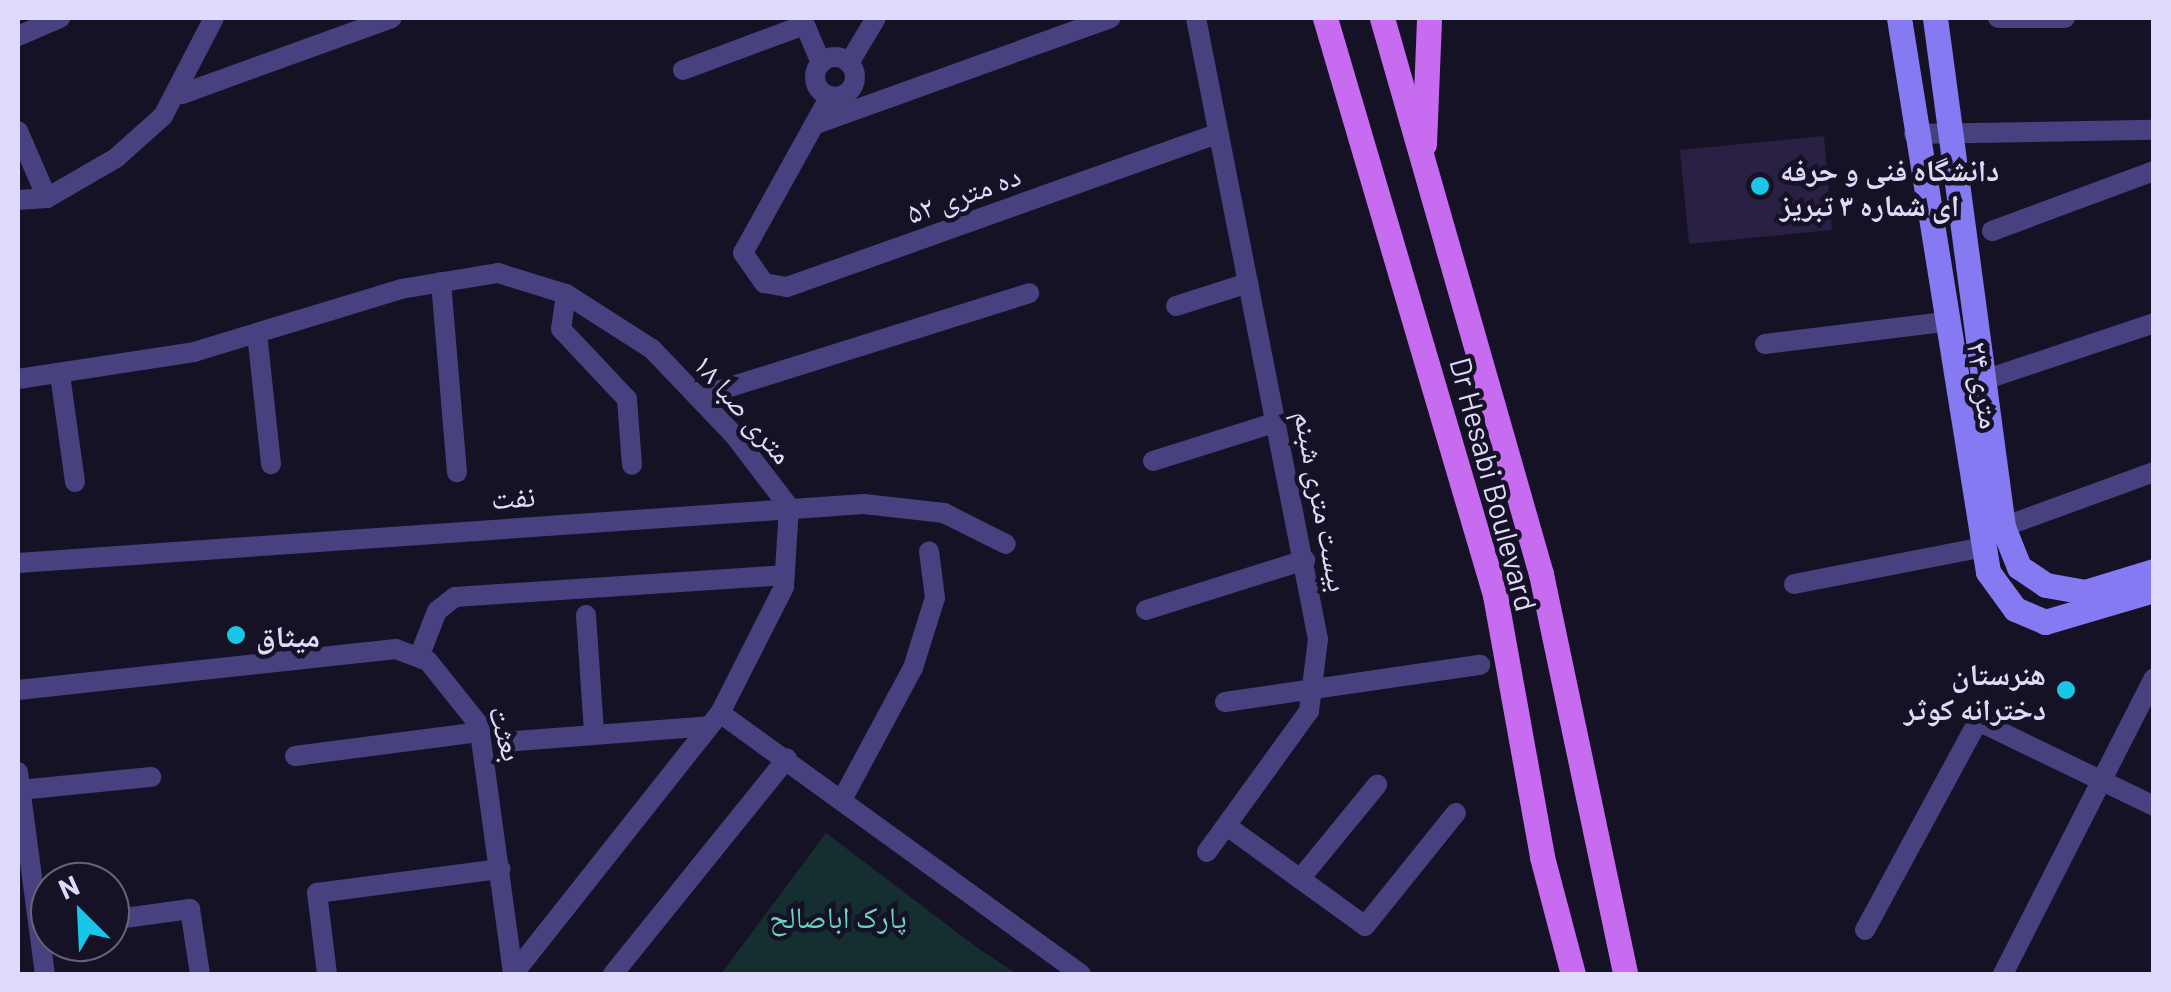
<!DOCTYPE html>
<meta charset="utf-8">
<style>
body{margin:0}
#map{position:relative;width:2171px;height:992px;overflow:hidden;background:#161225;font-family:Barlow,"Noto Naskh Arabic",sans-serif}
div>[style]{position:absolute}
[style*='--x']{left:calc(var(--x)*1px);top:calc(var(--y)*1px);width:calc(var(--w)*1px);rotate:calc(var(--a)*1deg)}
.green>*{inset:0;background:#152e2f}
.building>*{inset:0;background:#292044}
.street>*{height:20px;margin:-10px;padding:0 10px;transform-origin:10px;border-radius:10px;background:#48417f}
.street>.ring{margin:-10px;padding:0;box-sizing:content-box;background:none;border:20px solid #48417f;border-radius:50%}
.secondary>*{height:25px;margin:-12.5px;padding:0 12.5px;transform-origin:12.5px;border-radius:12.5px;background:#857af2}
.primary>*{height:25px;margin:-12.5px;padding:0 12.5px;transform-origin:12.5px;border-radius:12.5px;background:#c76bf0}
.dots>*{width:28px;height:28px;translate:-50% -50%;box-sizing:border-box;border:5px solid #161225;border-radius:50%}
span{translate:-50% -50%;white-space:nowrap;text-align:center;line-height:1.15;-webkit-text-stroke:9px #161225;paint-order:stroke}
.poi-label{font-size:30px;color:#dfdafb;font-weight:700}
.left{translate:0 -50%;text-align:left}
.right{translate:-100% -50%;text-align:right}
.street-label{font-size:30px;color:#dfdafb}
.park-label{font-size:30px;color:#6cd5c1}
.frame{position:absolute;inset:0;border:20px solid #dfdafb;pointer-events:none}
.north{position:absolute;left:30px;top:862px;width:100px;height:100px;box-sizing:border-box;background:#161225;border:2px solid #66627b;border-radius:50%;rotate:336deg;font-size:28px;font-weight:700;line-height:40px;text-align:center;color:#dfdafb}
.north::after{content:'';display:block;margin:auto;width:35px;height:45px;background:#19c6e8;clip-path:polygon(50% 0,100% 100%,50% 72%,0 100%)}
</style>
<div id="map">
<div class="green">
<i style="clip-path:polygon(826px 833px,979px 949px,1017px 974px,721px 974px)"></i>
</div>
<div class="building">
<i style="clip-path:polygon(1824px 136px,1832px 230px,1689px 244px,1680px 150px)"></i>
</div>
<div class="street">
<i style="--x:802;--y:18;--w:49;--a:67.1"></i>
<i style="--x:1196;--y:18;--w:633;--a:78.89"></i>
<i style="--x:1318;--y:639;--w:73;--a:97.1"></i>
<i style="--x:1309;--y:711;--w:174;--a:125.9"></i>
<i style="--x:1998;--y:18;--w:67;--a:0"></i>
<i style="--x:18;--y:36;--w:46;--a:-23.2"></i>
<i class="ring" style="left:815px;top:57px;width:20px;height:20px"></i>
<i style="--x:849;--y:63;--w:52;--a:-59"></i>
<i style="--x:683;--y:70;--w:129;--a:-20.4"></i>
<i style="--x:182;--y:94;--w:223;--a:-19.9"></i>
<i style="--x:830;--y:96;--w:179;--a:119"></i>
<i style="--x:743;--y:253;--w:37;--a:55"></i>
<i style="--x:764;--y:283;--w:23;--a:10"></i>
<i style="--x:787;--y:287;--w:456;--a:-19.6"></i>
<i style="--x:816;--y:124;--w:313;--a:-19.8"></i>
<i style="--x:18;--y:131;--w:73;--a:66.6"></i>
<i style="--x:1914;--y:134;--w:240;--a:-1"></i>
<i style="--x:18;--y:200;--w:29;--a:-4"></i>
<i style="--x:47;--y:198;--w:80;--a:-30.1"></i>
<i style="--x:116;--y:158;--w:63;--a:-41.8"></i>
<i style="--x:163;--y:116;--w:110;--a:-62.5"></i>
<i style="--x:1992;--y:231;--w:173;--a:-20.3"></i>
<i style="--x:441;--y:282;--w:191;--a:85.2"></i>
<i style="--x:566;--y:294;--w:35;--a:98"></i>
<i style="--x:561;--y:329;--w:96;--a:46.7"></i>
<i style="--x:627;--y:399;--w:66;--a:85.7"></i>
<i style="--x:1176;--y:306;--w:76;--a:-17.7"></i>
<i style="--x:257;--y:333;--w:132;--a:83.9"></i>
<i style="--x:1765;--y:344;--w:179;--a:-7"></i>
<i style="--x:60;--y:375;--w:108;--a:82"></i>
<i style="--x:18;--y:379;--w:178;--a:-8.7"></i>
<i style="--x:194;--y:352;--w:216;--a:-16.9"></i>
<i style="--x:401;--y:289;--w:98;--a:-9.4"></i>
<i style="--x:498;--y:273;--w:71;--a:17.2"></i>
<i style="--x:566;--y:294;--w:102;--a:32.6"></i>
<i style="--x:652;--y:349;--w:119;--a:46.4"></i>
<i style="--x:734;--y:435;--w:91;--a:52.6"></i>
<i style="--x:789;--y:507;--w:80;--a:93.6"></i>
<i style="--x:784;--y:587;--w:141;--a:116.9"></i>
<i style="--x:720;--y:713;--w:333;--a:128.4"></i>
<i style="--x:1984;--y:380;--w:179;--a:-18.5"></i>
<i style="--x:698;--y:397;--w:347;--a:-17.4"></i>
<i style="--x:1153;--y:461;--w:130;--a:-17.5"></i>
<i style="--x:2003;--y:527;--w:161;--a:-20"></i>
<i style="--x:18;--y:563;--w:848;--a:-3.99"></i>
<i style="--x:864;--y:504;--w:81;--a:6.4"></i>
<i style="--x:944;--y:513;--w:69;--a:26.6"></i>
<i style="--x:1794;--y:584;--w:189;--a:-11"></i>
<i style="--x:1146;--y:610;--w:167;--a:-17.5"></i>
<i style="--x:586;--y:615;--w:117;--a:86.1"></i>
<i style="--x:419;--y:657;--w:49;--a:-68.6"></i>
<i style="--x:437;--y:611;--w:23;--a:-38"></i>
<i style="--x:455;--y:597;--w:330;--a:-3.8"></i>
<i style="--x:18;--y:690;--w:380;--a:-6.2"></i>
<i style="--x:396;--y:649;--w:34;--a:21"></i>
<i style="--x:428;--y:661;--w:82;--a:51.4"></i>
<i style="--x:479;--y:725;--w:251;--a:82.2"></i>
<i style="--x:1225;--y:702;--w:258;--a:-8.3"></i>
<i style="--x:720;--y:713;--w:445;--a:35.9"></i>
<i style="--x:503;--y:742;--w:207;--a:-4.4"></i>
<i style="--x:295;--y:756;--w:187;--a:-7.4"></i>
<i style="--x:18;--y:772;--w:204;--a:82.4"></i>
<i style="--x:20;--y:790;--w:132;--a:-5.7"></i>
<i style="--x:844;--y:796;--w:145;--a:-61.7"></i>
<i style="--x:913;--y:668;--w:73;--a:-72.6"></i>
<i style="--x:935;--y:598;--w:47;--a:-97.3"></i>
<i style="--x:1227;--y:826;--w:170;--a:35.9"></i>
<i style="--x:1365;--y:926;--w:145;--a:-51.2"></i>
<i style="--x:1300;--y:879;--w:122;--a:-50.7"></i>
<i style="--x:110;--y:920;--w:81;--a:-7.8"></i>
<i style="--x:190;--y:909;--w:66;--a:81.3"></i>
<i style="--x:1865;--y:930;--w:238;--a:-61.6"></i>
<i style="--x:1978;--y:721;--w:195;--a:25.8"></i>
<i style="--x:327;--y:974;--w:82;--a:-97"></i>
<i style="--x:317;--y:893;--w:185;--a:-7.5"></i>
<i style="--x:613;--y:974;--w:277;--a:-51.1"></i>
<i style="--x:2003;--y:974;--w:332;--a:-63"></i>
</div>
<div class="secondary">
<i style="--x:1899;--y:18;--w:561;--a:80.87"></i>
<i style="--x:1988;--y:572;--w:46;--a:53.9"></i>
<i style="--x:2015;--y:609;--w:33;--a:23"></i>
<i style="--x:2045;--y:622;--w:114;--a:-16.4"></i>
<i style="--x:1935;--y:18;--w:514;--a:82.39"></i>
<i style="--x:2003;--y:527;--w:43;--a:68.2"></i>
<i style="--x:2019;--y:567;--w:32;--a:34"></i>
<i style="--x:2046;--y:585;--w:40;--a:10"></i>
<i style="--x:2085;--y:592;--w:72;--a:-16.9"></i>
</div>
<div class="primary">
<i style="--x:1325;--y:18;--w:602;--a:73.58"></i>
<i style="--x:1495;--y:595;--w:266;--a:79.8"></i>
<i style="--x:1542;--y:857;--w:121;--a:75.2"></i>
<i style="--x:1382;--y:18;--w:578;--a:74.04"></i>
<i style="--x:1541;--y:574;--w:409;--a:78.1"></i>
<i style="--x:1424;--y:144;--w:126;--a:-87.7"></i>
</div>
<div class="dots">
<i style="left:1760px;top:186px;background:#19c6e8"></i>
<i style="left:236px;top:635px;background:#19c6e8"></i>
<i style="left:2066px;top:690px;background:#19c6e8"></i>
</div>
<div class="poi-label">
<span class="left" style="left:1780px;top:186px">دانشگاه فنی و حرفه<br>ای شماره ۳ تبریز</span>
<span class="left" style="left:256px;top:635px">میثاق</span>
<span class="right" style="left:2046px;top:690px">هنرستان<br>دخترانه کوثر</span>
</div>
<div class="street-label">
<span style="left:963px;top:193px;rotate:-20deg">ده متری ۵۲</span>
<span style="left:1985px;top:385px;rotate:81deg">۲۴ متری</span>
<span style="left:744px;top:408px;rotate:49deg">متری صبا ۱۸</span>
<span style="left:1494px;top:484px;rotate:75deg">Dr Hesabi Boulevard</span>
<span style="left:513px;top:496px;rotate:-4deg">نفت</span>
<span style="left:1323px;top:501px;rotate:79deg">بیست متری شبنم</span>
<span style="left:507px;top:733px;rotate:74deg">بعثت</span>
</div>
<div class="park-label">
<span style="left:838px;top:916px">پارک اباصالح</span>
</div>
<div class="frame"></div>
<div class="north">N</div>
</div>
